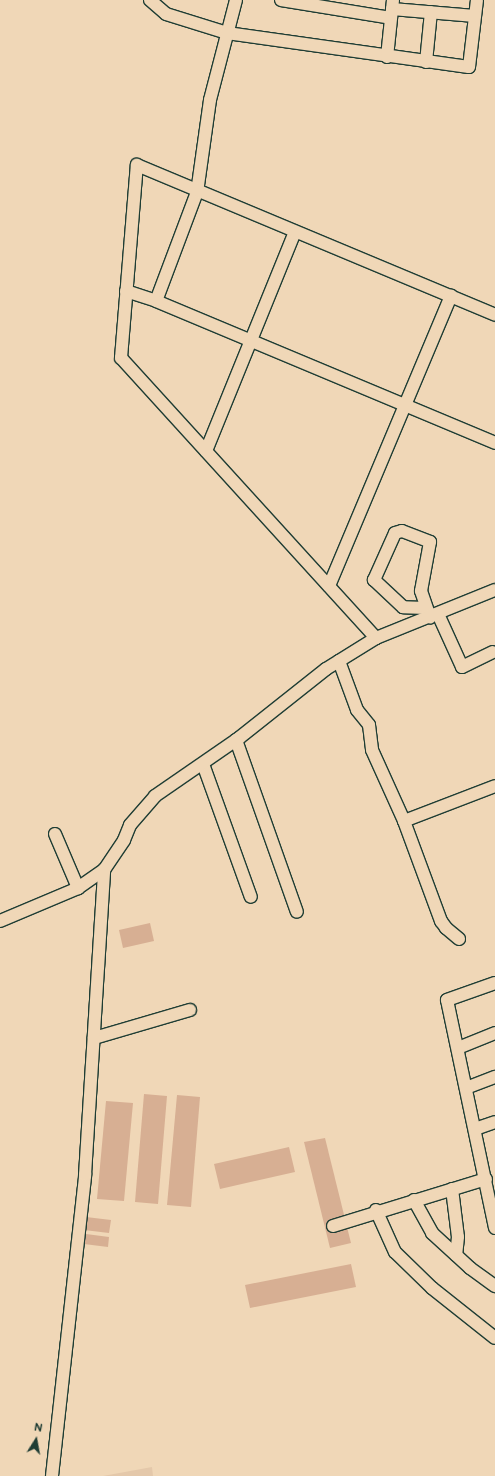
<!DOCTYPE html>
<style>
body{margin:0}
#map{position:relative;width:495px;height:1476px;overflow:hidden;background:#f0d7b7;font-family:"Balsamiq Sans",sans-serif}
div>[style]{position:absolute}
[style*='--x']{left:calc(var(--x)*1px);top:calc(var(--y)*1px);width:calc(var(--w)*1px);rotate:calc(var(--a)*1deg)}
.built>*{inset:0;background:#e4c8aa}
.building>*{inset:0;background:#d7af93}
.roads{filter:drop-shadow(1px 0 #1f3d34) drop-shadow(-1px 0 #1f3d34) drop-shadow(0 1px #1f3d34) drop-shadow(0 -1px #1f3d34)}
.minor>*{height:12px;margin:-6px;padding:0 6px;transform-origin:6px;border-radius:6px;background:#f0d7b7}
span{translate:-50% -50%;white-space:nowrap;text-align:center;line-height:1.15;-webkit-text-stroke:3px #f0d7b7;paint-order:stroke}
.north{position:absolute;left:16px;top:1420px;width:40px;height:40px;-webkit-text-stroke:3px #f0d7b7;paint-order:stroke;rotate:11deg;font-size:11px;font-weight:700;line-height:16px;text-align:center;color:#1f3d34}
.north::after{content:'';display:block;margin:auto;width:14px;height:18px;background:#1f3d34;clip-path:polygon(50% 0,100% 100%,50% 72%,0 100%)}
</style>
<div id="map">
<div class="built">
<i style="clip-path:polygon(152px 1467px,153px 1476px,103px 1476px)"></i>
</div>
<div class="building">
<i style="clip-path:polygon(150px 923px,154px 941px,123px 948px,119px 930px)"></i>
<i style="clip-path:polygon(144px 1094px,167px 1096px,158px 1204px,135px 1202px)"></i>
<i style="clip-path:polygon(177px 1095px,200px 1097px,191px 1207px,167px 1205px)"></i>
<i style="clip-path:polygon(106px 1101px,133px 1103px,124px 1201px,97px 1199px)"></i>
<i style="clip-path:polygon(325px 1138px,351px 1243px,330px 1248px,304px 1142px)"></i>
<i style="clip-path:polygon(289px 1147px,295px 1172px,220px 1189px,214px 1164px)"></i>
<i style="clip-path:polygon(86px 1217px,111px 1220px,109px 1233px,84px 1230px)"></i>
<i style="clip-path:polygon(86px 1234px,109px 1237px,108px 1247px,84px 1244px)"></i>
<i style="clip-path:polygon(351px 1264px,356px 1287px,250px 1308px,245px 1285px)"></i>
</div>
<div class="roads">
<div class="minor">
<i style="--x:150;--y:0;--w:21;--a:41"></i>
<i style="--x:166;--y:14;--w:64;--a:17.3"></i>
<i style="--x:227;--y:33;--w:244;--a:8"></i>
<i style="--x:469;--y:67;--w:67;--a:-83.2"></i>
<i style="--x:236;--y:0;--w:103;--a:104.6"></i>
<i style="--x:210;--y:100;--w:93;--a:98"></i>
<i style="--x:197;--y:192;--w:116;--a:110.6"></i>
<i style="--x:156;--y:301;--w:368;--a:22.7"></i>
<i style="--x:281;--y:0;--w:111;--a:9.3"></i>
<i style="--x:392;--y:9;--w:83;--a:4.8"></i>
<i style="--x:387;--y:57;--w:57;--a:-84"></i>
<i style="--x:426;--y:62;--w:50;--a:-84.3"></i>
<i style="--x:126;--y:291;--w:32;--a:18"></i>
<i style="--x:206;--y:451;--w:236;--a:-67.9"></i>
<i style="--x:329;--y:586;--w:315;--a:-67.2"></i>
<i style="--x:426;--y:608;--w:23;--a:-178"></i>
<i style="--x:403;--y:607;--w:40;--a:-137"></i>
<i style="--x:374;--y:580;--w:51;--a:-65.9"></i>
<i style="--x:395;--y:533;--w:7;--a:-16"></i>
<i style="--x:402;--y:531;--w:30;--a:21"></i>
<i style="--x:430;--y:542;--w:50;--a:100.4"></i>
<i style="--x:421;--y:591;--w:28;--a:71"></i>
<i style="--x:438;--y:614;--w:58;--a:65.6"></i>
<i style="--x:462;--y:667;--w:34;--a:-26"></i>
<i style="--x:376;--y:638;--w:379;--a:-132.3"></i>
<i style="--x:121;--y:358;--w:194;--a:-85.3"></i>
<i style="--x:137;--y:165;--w:388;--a:22.7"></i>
<i style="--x:339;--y:661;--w:52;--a:69.8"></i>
<i style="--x:357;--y:710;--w:19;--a:51"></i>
<i style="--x:369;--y:725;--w:25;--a:83"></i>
<i style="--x:372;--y:750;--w:78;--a:65.7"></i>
<i style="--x:404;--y:821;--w:107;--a:69.7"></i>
<i style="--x:441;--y:921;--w:9;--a:54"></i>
<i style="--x:446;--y:928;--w:17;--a:40"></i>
<i style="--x:236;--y:740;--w:182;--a:70.5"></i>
<i style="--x:203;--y:764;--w:141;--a:70.2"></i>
<i style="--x:404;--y:821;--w:97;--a:-21"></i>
<i style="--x:55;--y:834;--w:59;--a:66.9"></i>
<i style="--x:0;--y:921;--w:85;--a:-22.9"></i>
<i style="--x:78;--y:888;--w:32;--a:-35"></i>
<i style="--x:104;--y:870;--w:36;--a:-56"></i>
<i style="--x:124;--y:840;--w:16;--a:-68"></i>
<i style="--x:130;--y:825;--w:38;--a:-49"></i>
<i style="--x:155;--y:796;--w:102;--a:-34.6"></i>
<i style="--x:239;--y:738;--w:111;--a:-38.4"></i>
<i style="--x:326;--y:669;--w:59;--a:-31.8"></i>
<i style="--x:376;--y:638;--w:128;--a:-22"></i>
<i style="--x:495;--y:983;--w:51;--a:160.5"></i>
<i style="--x:447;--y:1000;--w:233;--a:78.1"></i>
<i style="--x:94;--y:1038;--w:100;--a:-16.3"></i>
<i style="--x:458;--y:1048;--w:40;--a:-22"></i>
<i style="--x:466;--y:1088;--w:31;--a:-21"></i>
<i style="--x:475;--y:1129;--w:21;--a:-19"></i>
<i style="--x:452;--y:1189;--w:48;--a:82.9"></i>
<i style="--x:458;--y:1237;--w:18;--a:96"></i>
<i style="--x:414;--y:1200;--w:38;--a:61"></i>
<i style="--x:432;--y:1233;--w:52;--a:42.6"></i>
<i style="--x:470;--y:1268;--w:31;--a:36"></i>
<i style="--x:376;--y:1210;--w:46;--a:65.7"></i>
<i style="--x:395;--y:1252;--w:52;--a:44.2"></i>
<i style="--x:432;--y:1288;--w:80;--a:38.4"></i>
<i style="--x:333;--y:1226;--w:160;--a:-17.1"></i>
<i style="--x:52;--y:1476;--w:303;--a:-83.7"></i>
<i style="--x:85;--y:1175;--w:306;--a:-86.4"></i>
</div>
</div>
<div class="north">N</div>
</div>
